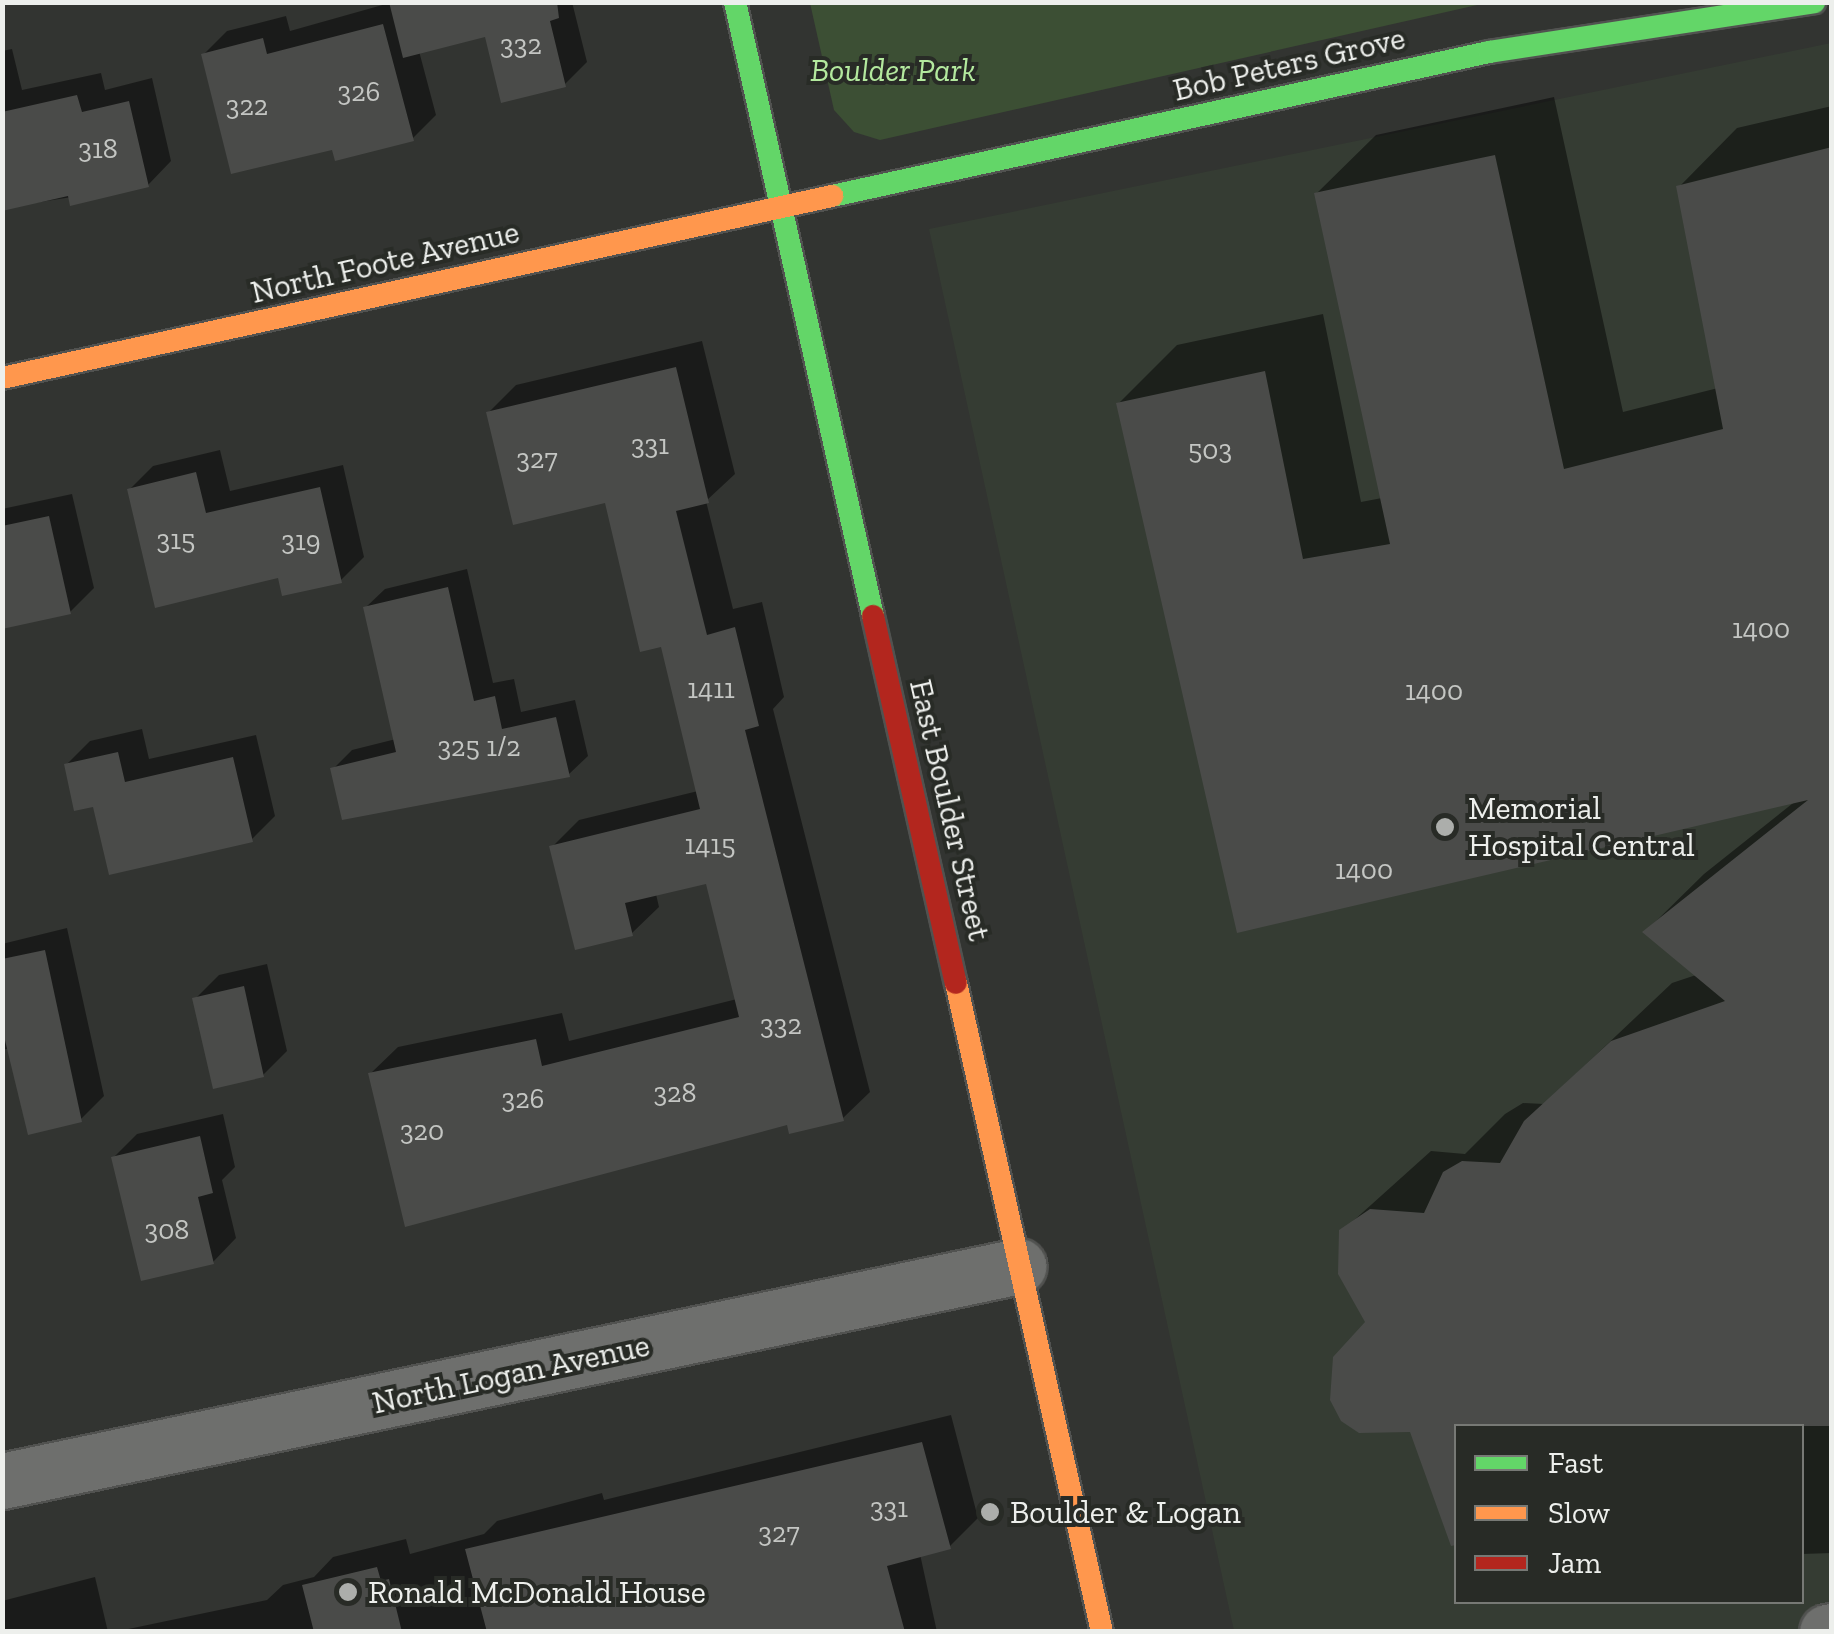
<!DOCTYPE html>
<style>
body{margin:0}
#map{position:relative;width:1834px;height:1634px;overflow:hidden;background:#323431;font-family:"Zilla Slab",serif}
div>[style]{position:absolute}
[style*='--x']{left:calc(var(--x)*1px);top:calc(var(--y)*1px);width:calc(var(--w)*1px);rotate:calc(var(--a)*1deg)}
.built>*{inset:0;background:#353c33}
.green>*{inset:0;background:#3c4f34}
.shadow>*{inset:0;background:#0007}
.building>*{inset:0;background:#4a4b49}
.roads{filter:drop-shadow(2px 0 #515250) drop-shadow(-2px 0 #515250) drop-shadow(0 2px #515250) drop-shadow(0 -2px #515250)}
.street>*{height:55px;margin:-27.5px;padding:0 27.5px;transform-origin:27.5px;border-radius:27.5px;background:#6e6f6d}
.fast>*{height:22px;margin:-11px;padding:0 11px;transform-origin:11px;border-radius:11px;background:#63d668}
.slow>*{height:22px;margin:-11px;padding:0 11px;transform-origin:11px;border-radius:11px;background:#ff974d}
.jam>*{height:22px;margin:-11px;padding:0 11px;transform-origin:11px;border-radius:11px;background:#b3261e}
.dots>*{width:28px;height:28px;translate:-50% -50%;box-sizing:border-box;border:5px solid #282b26;border-radius:50%}
span{translate:-50% -50%;white-space:nowrap;text-align:center;line-height:1.15;-webkit-text-stroke:8px #282b26;paint-order:stroke}
.number-label{font-size:28px;color:#c4c6c3}
.number-label span{-webkit-text-stroke-width:0}
.street-label{font-size:32px;color:#edefec}
.park-label{font-size:32px;color:#b3e99e;font-style:italic}
.poi-label{font-size:32px;color:#edefec}
.left{translate:0 -50%;text-align:left}
.frame{position:absolute;inset:0;border:5px solid #edefec;pointer-events:none}
.legend{position:absolute;left:1454px;top:1424px;width:350px;height:180px;box-sizing:border-box;background:#282b26;border:2px solid #777975;margin:0;padding:12px 18px;list-style:none;font-size:30px;color:#edefec}
.legend li{display:flex;align-items:center;gap:20px;height:50px}
.legend b{width:50px;border:2px solid #777975}
</style>
<div id="map">
<div class="built">
<i style="clip-path:polygon(evenodd,1831px 43px,1831px 1631px,1234px 1631px,929px 229px,1831px 43px,1456px 1426px,1802px 1426px,1802px 1602px,1456px 1602px,1456px 1426px)"></i>
</div>
<div class="green">
<i style="clip-path:polygon(810px 3px,810px 2px,1486px 3px,880px 140px,854px 132px,834px 110px)"></i>
</div>
<div class="shadow">
<i style="clip-path:polygon(393px 2px,572px 2px,587px 62px,565px 84px,487px 34px,419px 51px,436px 115px,412px 139px,334px 147px,204px 54px,227px 31px,286px 16px,290px 31px)"></i>
<i style="clip-path:polygon(12px 49px,22px 90px,101px 73px,105px 90px,152px 78px,171px 161px,148px 185px,2px 208px,2px 51px)"></i>
<i style="clip-path:polygon(1554px 97px,1623px 412px,1718px 388px,1679px 187px,1737px 128px,1832px 106px,1832px 1553px,1802px 1554px,1802px 1426px,1456px 1426px,1456px 1487px,1439px 1484px,1369px 1322px,1342px 1231px,1431px 1151px,1465px 1154px,1505px 1114px,1523px 1103px,1544px 1104px,1672px 983px,1696px 975px,1645px 932px,1704px 874px,1797px 800px,1239px 930px,1118px 404px,1177px 345px,1323px 314px,1361px 502px,1382px 498px,1317px 193px,1376px 135px)"></i>
<i style="clip-path:polygon(702px 341px,735px 474px,706px 501px,733px 609px,762px 602px,784px 697px,773px 709px,870px 1092px,843px 1118px,788px 1122px,371px 1073px,398px 1047px,562px 1013px,569px 1041px,737px 999px,708px 881px,656px 894px,659px 907px,632px 933px,552px 847px,579px 820px,698px 791px,663px 644px,606px 500px,489px 412px,516px 385px)"></i>
<i style="clip-path:polygon(220px 450px,230px 491px,343px 465px,364px 557px,341px 580px,280px 575px,129px 490px,153px 466px)"></i>
<i style="clip-path:polygon(72px 494px,94px 588px,70px 612px,2px 627px,2px 509px)"></i>
<i style="clip-path:polygon(467px 569px,493px 683px,514px 679px,521px 712px,575px 700px,588px 756px,568px 775px,333px 769px,352px 750px,396px 739px,365px 608px,385px 589px)"></i>
<i style="clip-path:polygon(142px 729px,149px 759px,256px 735px,275px 816px,251px 840px,95px 804px,66px 765px,90px 741px)"></i>
<i style="clip-path:polygon(67px 928px,104px 1096px,81px 1119px,10px 1048px,2px 1050px,2px 944px)"></i>
<i style="clip-path:polygon(267px 964px,287px 1051px,263px 1075px,195px 999px,219px 975px)"></i>
<i style="clip-path:polygon(223px 1114px,235px 1167px,222px 1180px,236px 1238px,213px 1262px,113px 1158px,137px 1134px)"></i>
<i style="clip-path:polygon(951px 1415px,978px 1518px,949px 1547px,920px 1554px,937px 1632px,114px 1632px,267px 1600px,283px 1585px,314px 1577px,333px 1557px,406px 1539px,410px 1554px,484px 1534px,497px 1521px,602px 1493px,604px 1500px)"></i>
<i style="clip-path:polygon(95px 1577px,108px 1632px,2px 1632px,2px 1601px)"></i>
</div>
<div class="building">
<i style="clip-path:polygon(389px 2px,557px 2px,559px 18px,550px 21px,566px 87px,501px 103px,485px 37px,403px 58px)"></i>
<i style="clip-path:polygon(383px 24px,414px 141px,335px 161px,332px 150px,231px 174px,201px 54px,263px 38px,267px 54px)"></i>
<i style="clip-path:polygon(77px 95px,82px 112px,129px 101px,149px 187px,70px 206px,68px 196px,2px 211px,2px 112px)"></i>
<i style="clip-path:polygon(1832px 147px,1832px 1426px,1456px 1426px,1456px 1545px,1451px 1546px,1410px 1432px,1359px 1433px,1341px 1421px,1330px 1400px,1333px 1357px,1365px 1322px,1338px 1274px,1339px 1230px,1370px 1209px,1424px 1213px,1443px 1172px,1462px 1161px,1500px 1163px,1524px 1121px,1611px 1041px,1725px 1001px,1642px 932px,1808px 800px,1237px 933px,1116px 403px,1265px 371px,1303px 559px,1390px 544px,1314px 193px,1495px 155px,1564px 469px,1723px 429px,1676px 186px)"></i>
<i style="clip-path:polygon(676px 367px,709px 503px,676px 511px,707px 635px,735px 627px,759px 726px,745px 730px,844px 1121px,789px 1134px,787px 1125px,405px 1227px,368px 1073px,536px 1039px,542px 1066px,739px 1017px,706px 884px,625px 903px,633px 936px,575px 950px,549px 846px,700px 809px,661px 647px,640px 652px,605px 503px,513px 525px,486px 412px)"></i>
<i style="clip-path:polygon(196px 472px,206px 513px,320px 487px,342px 583px,282px 596px,278px 578px,155px 608px,127px 489px)"></i>
<i style="clip-path:polygon(49px 516px,71px 614px,2px 629px,2px 526px)"></i>
<i style="clip-path:polygon(448px 587px,474px 701px,495px 696px,502px 729px,556px 717px,570px 777px,342px 820px,330px 768px,396px 752px,363px 607px)"></i>
<i style="clip-path:polygon(118px 752px,125px 782px,233px 757px,253px 842px,109px 875px,93px 807px,74px 811px,64px 764px)"></i>
<i style="clip-path:polygon(45px 950px,82px 1122px,28px 1135px,2px 1028px,2px 959px)"></i>
<i style="clip-path:polygon(244px 986px,264px 1077px,213px 1089px,192px 998px)"></i>
<i style="clip-path:polygon(200px 1136px,213px 1193px,198px 1197px,214px 1264px,141px 1281px,111px 1157px)"></i>
<i style="clip-path:polygon(922px 1442px,951px 1549px,887px 1566px,905px 1632px,487px 1632px,465px 1549px)"></i>
<i style="clip-path:polygon(377px 1567px,381px 1581px,389px 1579px,402px 1632px,314px 1632px,302px 1585px)"></i>
</div>
<div class="roads">
<div class="street">
<i style="--x:2;--y:1481;--w:1039;--a:-11.94"></i>
<i style="--x:1827;--y:1632;--w:5;--a:-11"></i>
</div>
<div class="fast">
<i style="--x:735;--y:2;--w:629;--a:77.33"></i>
<i style="--x:832;--y:196;--w:673;--a:-12.36"></i>
<i style="--x:1489;--y:52;--w:329;--a:-8.7"></i>
</div>
<div class="slow">
<i style="--x:2;--y:378;--w:850;--a:-12.37"></i>
<i style="--x:956;--y:983;--w:665;--a:77.32"></i>
</div>
<div class="jam">
<i style="--x:873;--y:616;--w:376;--a:77.3"></i>
</div>
</div>
<div class="dots">
<i style="left:1445px;top:827px;background:#acaeab"></i>
<i style="left:990px;top:1512px;background:#acaeab"></i>
<i style="left:348px;top:1592px;background:#acaeab"></i>
</div>
<div class="number-label">
<span style="left:521px;top:45px">332</span>
<span style="left:359px;top:92px">326</span>
<span style="left:247px;top:106px">322</span>
<span style="left:98px;top:149px">318</span>
<span style="left:650px;top:445px">331</span>
<span style="left:1210px;top:450px">503</span>
<span style="left:537px;top:459px">327</span>
<span style="left:176px;top:540px">315</span>
<span style="left:301px;top:541px">319</span>
<span style="left:1761px;top:629px">1400</span>
<span style="left:711px;top:689px">1411</span>
<span style="left:1434px;top:691px">1400</span>
<span style="left:479px;top:747px">325 1/2</span>
<span style="left:710px;top:845px">1415</span>
<span style="left:1364px;top:870px">1400</span>
<span style="left:781px;top:1025px">332</span>
<span style="left:675px;top:1093px">328</span>
<span style="left:523px;top:1099px">326</span>
<span style="left:422px;top:1131px">320</span>
<span style="left:167px;top:1230px">308</span>
<span style="left:889px;top:1508px">331</span>
<span style="left:779px;top:1533px">327</span>
</div>
<div class="street-label">
<span style="left:1289px;top:64px;rotate:-13deg">Bob Peters Grove</span>
<span style="left:385px;top:262px;rotate:-13deg">North Foote Avenue</span>
<span style="left:950px;top:810px;rotate:77deg">East Boulder Street</span>
<span style="left:511px;top:1374px;rotate:-12deg">North Logan Avenue</span>
</div>
<div class="park-label">
<span style="left:893px;top:70px">Boulder Park</span>
</div>
<div class="poi-label">
<span class="left" style="left:1468px;top:827px">Memorial<br>Hospital Central</span>
<span class="left" style="left:1010px;top:1512px">Boulder &amp; Logan</span>
<span class="left" style="left:368px;top:1592px">Ronald McDonald House</span>
</div>
<div class="frame"></div>
<ul class="legend">
<li><b style="height:12px;background:#63d668"></b>Fast</li>
<li><b style="height:12px;background:#ff974d"></b>Slow</li>
<li><b style="height:12px;background:#b3261e"></b>Jam</li>
</ul>
</div>
